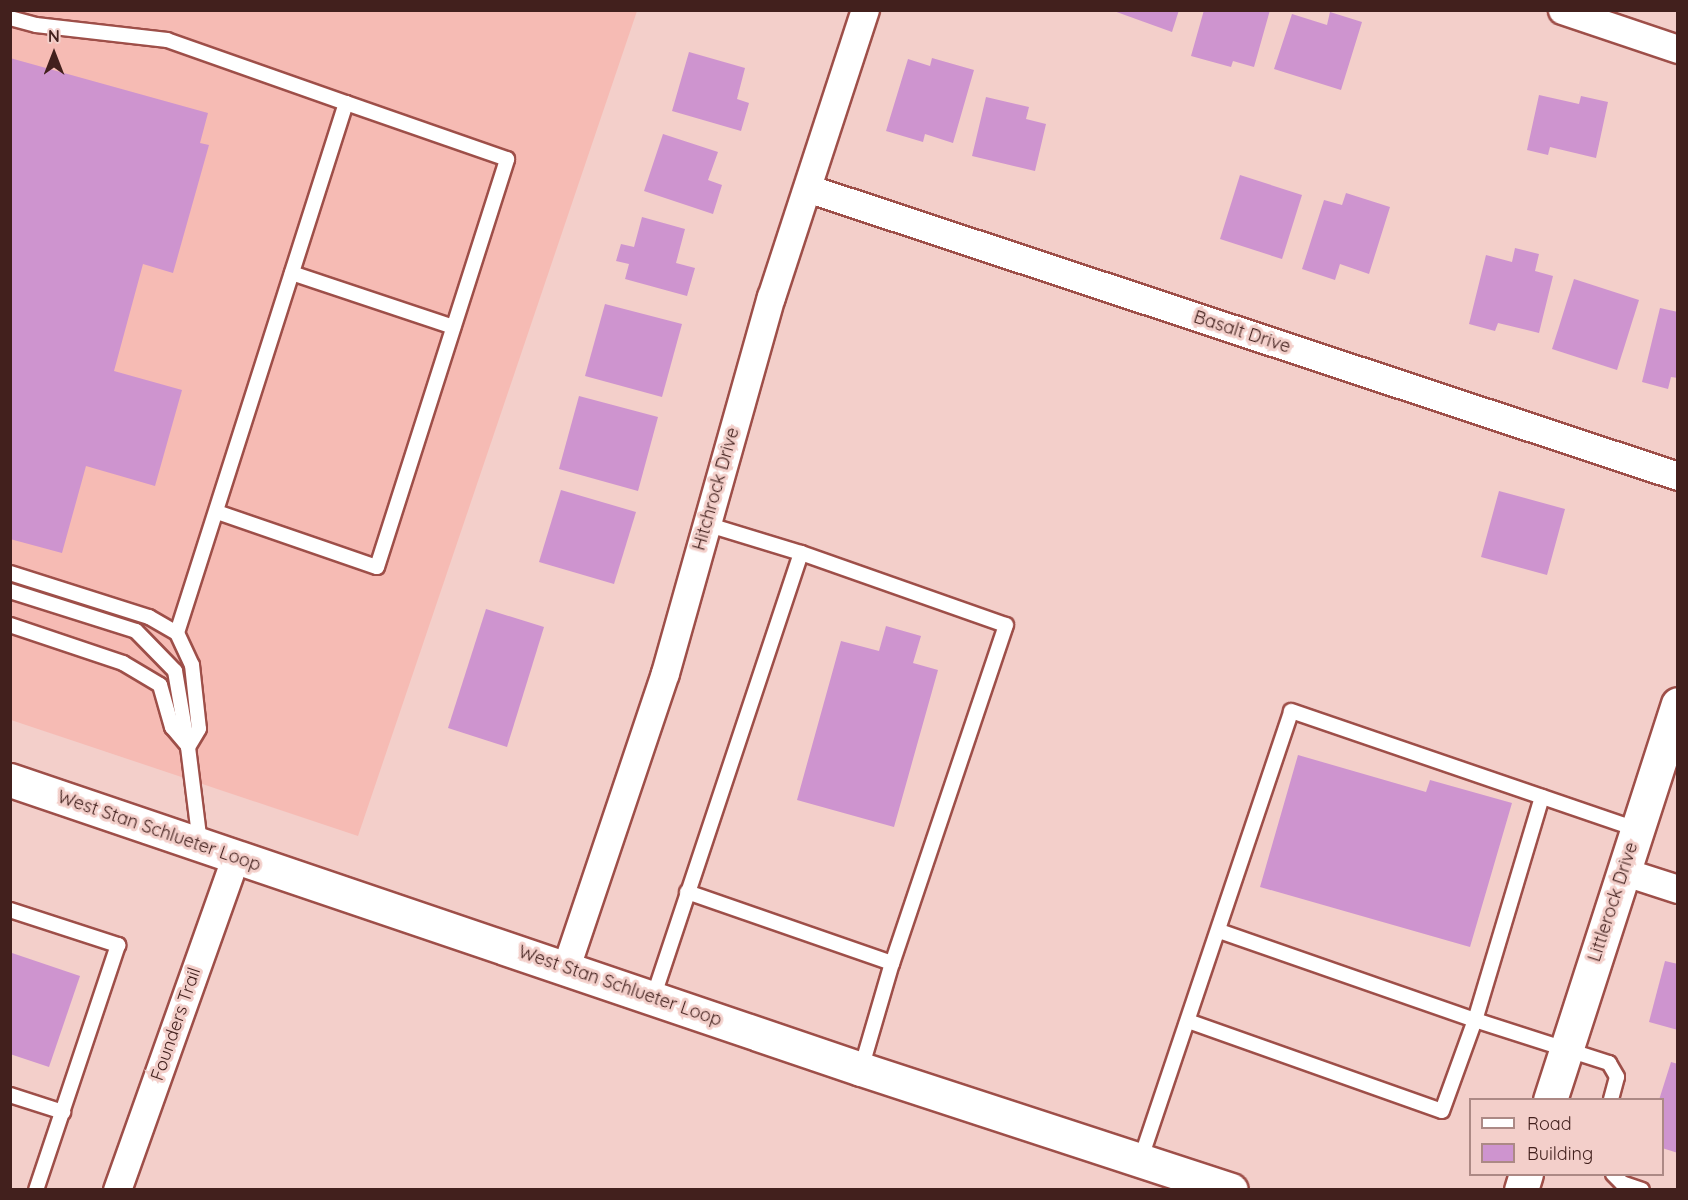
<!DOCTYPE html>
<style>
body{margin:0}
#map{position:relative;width:1688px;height:1200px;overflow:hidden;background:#f3cfca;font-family:Quicksand,sans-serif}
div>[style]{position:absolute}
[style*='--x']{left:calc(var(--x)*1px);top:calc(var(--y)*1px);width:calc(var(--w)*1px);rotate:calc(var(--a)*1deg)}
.built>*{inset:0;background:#f6bbb4}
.building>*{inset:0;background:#ce94cf}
.roads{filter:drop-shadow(2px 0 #9e4f49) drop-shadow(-2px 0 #9e4f49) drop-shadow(0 2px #9e4f49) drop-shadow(0 -2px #9e4f49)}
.lane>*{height:14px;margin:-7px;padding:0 7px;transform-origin:7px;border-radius:7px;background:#fff}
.street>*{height:27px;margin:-13.5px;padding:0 13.5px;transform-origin:13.5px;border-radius:13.5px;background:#fff}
.secondary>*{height:33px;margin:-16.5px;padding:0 16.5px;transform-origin:16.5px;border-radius:16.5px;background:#fff}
span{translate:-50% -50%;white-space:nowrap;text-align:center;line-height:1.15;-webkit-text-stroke:6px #f3cfca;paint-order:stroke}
.street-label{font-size:18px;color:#42201d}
.frame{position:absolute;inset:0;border:12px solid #42201d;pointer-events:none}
.legend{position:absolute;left:1469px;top:1098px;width:195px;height:78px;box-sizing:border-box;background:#f3cfca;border:2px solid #ac8985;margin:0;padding:8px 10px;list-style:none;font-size:18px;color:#42201d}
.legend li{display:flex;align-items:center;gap:12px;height:30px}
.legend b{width:30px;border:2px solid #ac8985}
.north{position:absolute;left:24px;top:24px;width:60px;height:60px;-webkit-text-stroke:4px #f3cfca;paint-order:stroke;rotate:0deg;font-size:16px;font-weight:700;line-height:24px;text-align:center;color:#42201d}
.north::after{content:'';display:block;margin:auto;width:21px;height:27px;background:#42201d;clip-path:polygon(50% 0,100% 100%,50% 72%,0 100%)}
</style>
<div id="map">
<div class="built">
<i style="clip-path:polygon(11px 11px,637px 11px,358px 836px,11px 720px)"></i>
</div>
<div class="building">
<i style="clip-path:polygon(1111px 10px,1179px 10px,1172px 32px)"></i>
<i style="clip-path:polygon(1204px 10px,1270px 10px,1254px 67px,1233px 61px,1231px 67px,1191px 56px)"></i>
<i style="clip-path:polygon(1330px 12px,1362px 22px,1341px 90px,1274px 69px,1292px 14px,1327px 25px)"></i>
<i style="clip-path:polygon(689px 52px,745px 68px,737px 99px,749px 103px,741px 131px,672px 111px)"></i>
<i style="clip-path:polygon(10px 58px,208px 113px,200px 143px,209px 145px,173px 273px,143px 264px,114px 371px,182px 390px,155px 486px,86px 466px,62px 553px,10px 539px)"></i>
<i style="clip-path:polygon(932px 58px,974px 70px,953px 143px,925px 134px,923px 142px,886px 131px,908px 59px,930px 66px)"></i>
<i style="clip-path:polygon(1539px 95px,1579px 104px,1581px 96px,1608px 102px,1596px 158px,1550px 147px,1548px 155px,1527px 150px)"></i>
<i style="clip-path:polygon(986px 97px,1029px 107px,1026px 119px,1046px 124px,1035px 171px,972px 156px)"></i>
<i style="clip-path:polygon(663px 134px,718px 152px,708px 180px,722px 185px,713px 214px,644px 191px)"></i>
<i style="clip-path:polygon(1240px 175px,1302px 195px,1282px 259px,1220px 239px)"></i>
<i style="clip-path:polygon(1346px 193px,1390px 207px,1369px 274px,1340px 264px,1335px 280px,1302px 269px,1324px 200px,1342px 205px)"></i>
<i style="clip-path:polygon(642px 217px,685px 229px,676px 263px,695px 268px,687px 296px,625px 279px,629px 264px,616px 261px,621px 244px,634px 247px)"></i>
<i style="clip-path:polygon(1515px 248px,1539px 254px,1535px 271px,1553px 276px,1539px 333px,1498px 323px,1495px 331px,1469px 324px,1486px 255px,1512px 262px)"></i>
<i style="clip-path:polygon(1574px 279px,1639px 300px,1617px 370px,1552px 349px)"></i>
<i style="clip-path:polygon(605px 304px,682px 324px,662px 397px,585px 376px)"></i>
<i style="clip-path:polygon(1660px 308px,1678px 312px,1678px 378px,1671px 377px,1668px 389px,1642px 382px)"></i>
<i style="clip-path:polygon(579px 396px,658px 417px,638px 491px,559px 469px)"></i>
<i style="clip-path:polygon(561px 490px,636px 512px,614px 584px,539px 562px)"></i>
<i style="clip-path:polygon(1499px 491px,1565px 509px,1547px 575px,1481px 557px)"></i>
<i style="clip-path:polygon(486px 609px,544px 627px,507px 747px,448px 728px)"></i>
<i style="clip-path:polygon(886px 626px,921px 636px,913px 663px,938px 670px,894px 827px,797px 800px,841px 641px,879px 651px)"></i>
<i style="clip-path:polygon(1298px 755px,1426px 792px,1430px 780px,1512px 803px,1470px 947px,1260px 887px)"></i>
<i style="clip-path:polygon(12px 953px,80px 976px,49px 1067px,10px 1054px)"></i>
<i style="clip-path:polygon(1665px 961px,1678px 964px,1678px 1030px,1649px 1022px)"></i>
<i style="clip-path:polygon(1671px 1062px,1678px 1064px,1678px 1153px,1662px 1148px,1662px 1100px,1659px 1100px)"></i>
</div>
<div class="roads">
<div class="lane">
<i style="--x:10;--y:18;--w:27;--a:15"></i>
<i style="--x:36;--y:25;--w:132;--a:6.5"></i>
<i style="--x:167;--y:40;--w:190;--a:19.4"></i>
<i style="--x:346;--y:103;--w:556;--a:107.69"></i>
<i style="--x:292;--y:273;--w:170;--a:18.5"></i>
<i style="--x:217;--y:512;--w:169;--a:19"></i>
<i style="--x:377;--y:567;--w:428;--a:-72.3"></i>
<i style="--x:507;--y:159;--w:170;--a:-160.8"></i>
<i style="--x:706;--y:524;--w:99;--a:17"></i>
<i style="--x:10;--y:573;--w:146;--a:17.6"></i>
<i style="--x:149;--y:617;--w:32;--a:30"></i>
<i style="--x:177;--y:633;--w:35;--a:65"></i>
<i style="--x:192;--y:665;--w:64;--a:83.8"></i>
<i style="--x:199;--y:729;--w:21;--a:121"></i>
<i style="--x:188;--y:747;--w:98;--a:82.9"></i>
<i style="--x:10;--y:591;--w:132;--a:17.6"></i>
<i style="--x:136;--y:631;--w:56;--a:45.7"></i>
<i style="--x:175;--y:671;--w:77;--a:80.3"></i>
<i style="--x:10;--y:625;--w:119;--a:18.6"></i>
<i style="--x:123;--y:663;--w:43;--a:30.7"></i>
<i style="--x:160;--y:685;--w:44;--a:74.1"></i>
<i style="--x:172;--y:727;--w:23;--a:50"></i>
<i style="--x:1542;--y:797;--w:233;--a:106.7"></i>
<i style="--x:1475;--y:1020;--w:141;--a:17.8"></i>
<i style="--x:1609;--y:1063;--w:16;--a:60"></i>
<i style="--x:1617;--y:1077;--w:24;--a:105"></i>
<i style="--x:687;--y:892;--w:217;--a:19.1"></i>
<i style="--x:10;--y:910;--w:114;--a:18"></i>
<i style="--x:118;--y:945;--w:258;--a:108.5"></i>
<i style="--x:653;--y:998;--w:469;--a:-71.6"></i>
<i style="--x:801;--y:553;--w:217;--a:19.4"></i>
<i style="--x:1006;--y:625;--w:357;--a:108.6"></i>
<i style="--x:892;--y:963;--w:110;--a:106.3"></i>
<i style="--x:1188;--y:1021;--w:269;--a:19.5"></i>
<i style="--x:1442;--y:1111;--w:97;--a:-70.1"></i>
<i style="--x:1475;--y:1020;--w:271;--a:-160.8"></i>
<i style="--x:10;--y:1095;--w:56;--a:17.8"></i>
<i style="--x:1141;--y:1158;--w:471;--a:-71.4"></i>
<i style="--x:1291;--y:711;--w:365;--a:18.9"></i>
<i style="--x:1613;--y:1174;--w:13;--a:45"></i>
<i style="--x:1622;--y:1183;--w:21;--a:19"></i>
</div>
<div class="street">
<i style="--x:1562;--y:10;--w:122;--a:18.6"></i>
<i style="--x:807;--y:188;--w:917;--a:18.3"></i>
<i style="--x:1622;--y:871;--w:59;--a:17.8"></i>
<i style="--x:566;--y:967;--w:310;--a:-71.4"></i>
<i style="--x:665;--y:673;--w:391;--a:-74.3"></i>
<i style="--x:771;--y:297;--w:302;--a:-71.9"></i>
<i style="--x:117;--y:1190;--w:352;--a:-70.4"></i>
</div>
<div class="secondary">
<i style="--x:10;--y:780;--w:899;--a:18.76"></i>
<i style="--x:861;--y:1069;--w:389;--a:18.1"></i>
<i style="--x:1550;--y:1100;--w:416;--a:-72.1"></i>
<i style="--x:1521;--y:1190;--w:17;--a:-73"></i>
</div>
</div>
<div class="street-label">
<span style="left:1242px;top:332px;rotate:18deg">Basalt Drive</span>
<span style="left:716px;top:489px;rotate:-74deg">Hitchrock Drive</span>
<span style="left:159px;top:831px;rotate:19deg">West Stan Schlueter Loop</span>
<span style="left:1613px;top:902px;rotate:-72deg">Littlerock Drive</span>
<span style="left:620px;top:986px;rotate:19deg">West Stan Schlueter Loop</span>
<span style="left:176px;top:1024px;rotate:-71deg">Founders Trail</span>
</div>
<div class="frame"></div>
<ul class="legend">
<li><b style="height:8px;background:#fff"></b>Road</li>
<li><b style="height:16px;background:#ce94cf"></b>Building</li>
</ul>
<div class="north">N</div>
</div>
